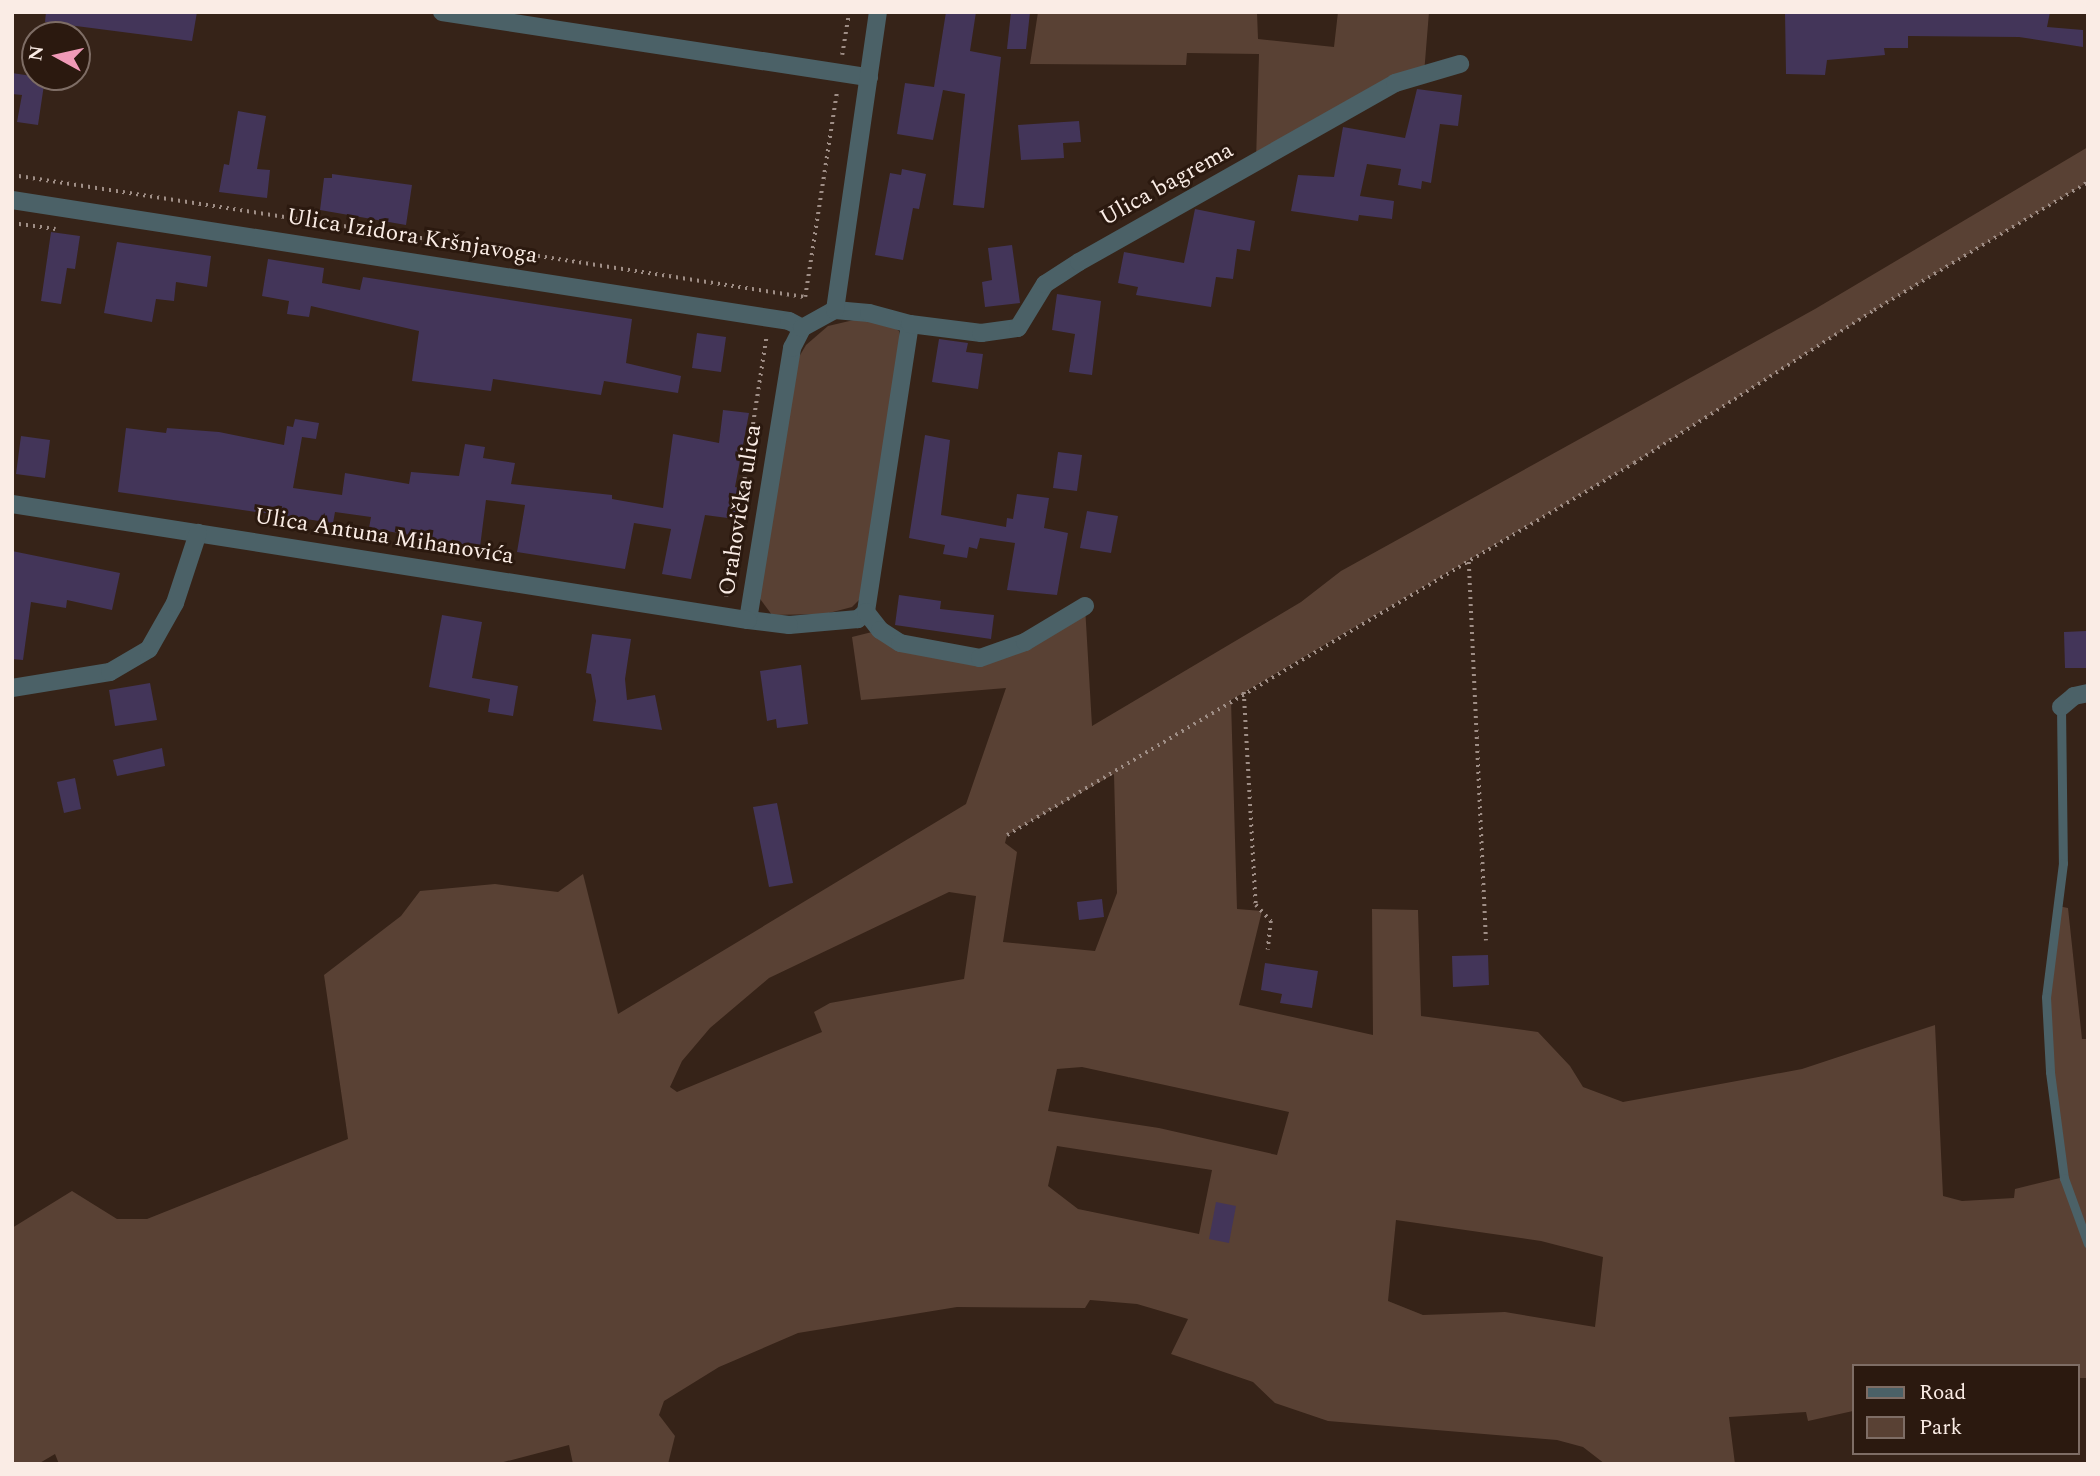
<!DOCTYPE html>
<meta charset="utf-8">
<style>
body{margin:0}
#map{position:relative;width:2100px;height:1476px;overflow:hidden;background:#362318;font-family:Spectral,serif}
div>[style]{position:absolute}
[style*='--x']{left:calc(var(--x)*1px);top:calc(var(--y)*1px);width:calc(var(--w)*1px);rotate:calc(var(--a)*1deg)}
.green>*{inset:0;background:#594134}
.building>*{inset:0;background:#433559}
.path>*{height:3.5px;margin-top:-1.75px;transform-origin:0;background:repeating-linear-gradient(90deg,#9f8e86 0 2px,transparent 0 7px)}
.lane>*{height:9px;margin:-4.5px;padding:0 4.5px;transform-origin:4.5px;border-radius:4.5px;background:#4b6167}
.street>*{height:18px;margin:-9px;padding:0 9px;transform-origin:9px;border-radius:9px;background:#4b6167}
span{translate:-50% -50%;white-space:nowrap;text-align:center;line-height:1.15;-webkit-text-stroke:6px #2b190f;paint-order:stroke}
.street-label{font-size:23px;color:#faece5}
.frame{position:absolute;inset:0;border:14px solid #faece5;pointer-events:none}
.legend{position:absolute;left:1852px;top:1364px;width:228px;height:91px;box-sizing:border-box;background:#2b190f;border:2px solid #7e6d65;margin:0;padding:9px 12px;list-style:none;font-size:21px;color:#faece5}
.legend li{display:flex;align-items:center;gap:14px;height:35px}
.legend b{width:35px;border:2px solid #7e6d65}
.north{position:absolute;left:21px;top:21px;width:70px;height:70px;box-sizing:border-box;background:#2b190f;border:2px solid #7e6d65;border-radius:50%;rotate:278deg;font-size:19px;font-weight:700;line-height:28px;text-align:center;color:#faece5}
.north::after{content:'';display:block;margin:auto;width:24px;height:32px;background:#f09ab7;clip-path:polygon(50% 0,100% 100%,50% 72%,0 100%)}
</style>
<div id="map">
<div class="green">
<i style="clip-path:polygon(1038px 12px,1257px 12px,1258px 39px,1334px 47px,1338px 12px,1429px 12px,1424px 74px,1256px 162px,1259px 54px,1187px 53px,1186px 65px,1030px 64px)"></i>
<i style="clip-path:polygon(evenodd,2088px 147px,2088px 182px,1875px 310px,1634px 463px,1231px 700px,1237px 909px,1262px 911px,1239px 1005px,1373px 1035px,1372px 909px,1418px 910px,1421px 1016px,1538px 1032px,1570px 1066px,1583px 1087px,1623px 1102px,1802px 1069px,1935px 1025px,1943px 1196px,1962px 1201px,2014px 1198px,2015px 1189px,2064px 1177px,2046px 997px,2058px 906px,2068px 908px,2082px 1039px,2088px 1039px,2088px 1378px,2077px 1378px,2077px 1366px,1853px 1366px,1853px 1411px,1808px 1421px,1806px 1412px,1729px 1417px,1735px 1464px,1605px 1464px,1583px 1447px,1557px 1440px,1328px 1421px,1275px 1403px,1253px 1382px,1171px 1354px,1188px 1319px,1137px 1304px,1090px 1300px,1085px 1308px,957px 1307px,798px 1333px,719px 1367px,664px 1401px,659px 1415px,675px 1436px,668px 1464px,573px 1464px,569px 1445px,496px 1464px,59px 1464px,55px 1454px,38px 1464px,12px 1464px,12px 1228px,72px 1191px,117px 1219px,147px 1219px,348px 1139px,324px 975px,401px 916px,420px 891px,495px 884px,558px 892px,583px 874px,618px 1014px,966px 804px,1006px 688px,861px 700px,852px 637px,880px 630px,980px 658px,1085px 606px,1092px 726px,1301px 602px,1341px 571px,1815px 309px,2088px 147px,1114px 774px,1117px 893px,1095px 951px,1003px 942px,1017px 852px,1005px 843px,1007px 835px,1114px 774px,2088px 147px,949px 892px,976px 896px,964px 979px,830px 1003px,814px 1012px,822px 1032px,677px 1092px,670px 1087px,682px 1061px,710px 1028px,769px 978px,949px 892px,2088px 147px,1082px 1067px,1289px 1112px,1277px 1155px,1159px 1128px,1048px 1111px,1057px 1069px,1082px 1067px,2088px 147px,1057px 1146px,1212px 1170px,1199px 1234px,1078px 1209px,1048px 1186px,1057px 1146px,2088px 147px,1396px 1220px,1541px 1241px,1603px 1257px,1595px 1327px,1505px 1312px,1423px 1315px,1388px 1301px,1396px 1220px)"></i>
<i style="clip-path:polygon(858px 319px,892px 326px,899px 331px,901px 343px,861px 598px,852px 607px,825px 614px,772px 615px,758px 596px,796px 362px,806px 345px,828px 326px)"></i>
</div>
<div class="building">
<i style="clip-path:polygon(46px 12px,197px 12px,192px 41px,45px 22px)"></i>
<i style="clip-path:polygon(946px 12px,976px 12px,970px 51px,1001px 57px,984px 208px,953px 205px,965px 94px,943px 90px,933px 140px,897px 134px,905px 83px,934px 87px)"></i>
<i style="clip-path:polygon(1011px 12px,1030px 12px,1026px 49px,1007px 49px)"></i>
<i style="clip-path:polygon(1785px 12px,2050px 12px,2047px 27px,2083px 30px,2083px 47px,2019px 37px,1908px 36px,1908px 48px,1884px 48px,1885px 55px,1827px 60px,1825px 75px,1786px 74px)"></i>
<i style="clip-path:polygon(12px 73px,45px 78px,38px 125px,17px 122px,22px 95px,12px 94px)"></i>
<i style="clip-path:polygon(1417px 89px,1462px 95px,1458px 126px,1440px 124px,1431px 183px,1422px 181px,1421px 189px,1398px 185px,1401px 169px,1367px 164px,1360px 196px,1394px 201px,1392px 219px,1359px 215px,1358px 221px,1291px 211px,1298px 175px,1334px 177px,1343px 127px,1405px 138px)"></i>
<i style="clip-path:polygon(238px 111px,266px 116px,257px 169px,270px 170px,267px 198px,219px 192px,224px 164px,229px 165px)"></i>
<i style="clip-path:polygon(1079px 121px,1081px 142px,1063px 143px,1064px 158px,1021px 160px,1018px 125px)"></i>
<i style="clip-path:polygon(902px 169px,926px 174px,919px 209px,913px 208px,903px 260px,875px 255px,890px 173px,901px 175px)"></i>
<i style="clip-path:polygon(332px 174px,412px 185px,406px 225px,320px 210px,324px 178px,332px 178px)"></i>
<i style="clip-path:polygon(1195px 209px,1255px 221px,1250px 251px,1237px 249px,1233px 279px,1216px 277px,1211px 307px,1136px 295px,1138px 287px,1118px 283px,1124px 252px,1184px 263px)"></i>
<i style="clip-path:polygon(51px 232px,80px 236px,75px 269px,67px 268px,61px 304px,41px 301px)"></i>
<i style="clip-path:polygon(117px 242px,211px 256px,207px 287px,176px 282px,174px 301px,156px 299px,152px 322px,104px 313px)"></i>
<i style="clip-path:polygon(1012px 245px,1020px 303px,985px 307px,982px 282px,992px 280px,988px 248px)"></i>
<i style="clip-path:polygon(268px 259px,324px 268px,322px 283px,360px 290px,363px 277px,632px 319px,626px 363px,681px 376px,678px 393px,604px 381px,601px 395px,493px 379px,491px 391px,412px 381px,419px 331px,311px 306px,309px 317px,287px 314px,289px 301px,262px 296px)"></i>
<i style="clip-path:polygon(1057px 294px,1101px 301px,1092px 375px,1069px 372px,1075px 334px,1052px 330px)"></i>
<i style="clip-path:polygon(697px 333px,726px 337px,721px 372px,692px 368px)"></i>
<i style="clip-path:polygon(939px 339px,968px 343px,966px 352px,983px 354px,978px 389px,932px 382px)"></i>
<i style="clip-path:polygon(723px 410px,749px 413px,735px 487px,739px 488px,735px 519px,705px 515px,691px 579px,662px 574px,671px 529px,634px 523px,625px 569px,517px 552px,525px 505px,486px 500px,480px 547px,369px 528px,371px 517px,335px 512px,333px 523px,118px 492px,126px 428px,166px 433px,167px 428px,219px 432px,284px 445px,287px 426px,293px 427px,295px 419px,319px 423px,316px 439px,302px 437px,293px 488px,342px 495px,345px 473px,409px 484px,411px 472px,459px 476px,465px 444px,485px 447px,483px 458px,515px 463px,511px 484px,612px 495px,612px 499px,663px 508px,673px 434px,719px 443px)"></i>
<i style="clip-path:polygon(925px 435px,950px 440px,941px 515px,1006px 527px,1007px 518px,1013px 519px,1017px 494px,1049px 498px,1044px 528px,1068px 533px,1057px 595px,1007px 590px,1015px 543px,980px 538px,977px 549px,969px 547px,967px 558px,943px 554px,945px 545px,909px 538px)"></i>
<i style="clip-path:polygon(21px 436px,50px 440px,45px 478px,16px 474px)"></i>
<i style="clip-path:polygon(1058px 452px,1082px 455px,1077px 491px,1053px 488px)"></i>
<i style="clip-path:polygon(1087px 511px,1118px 516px,1111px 553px,1080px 548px)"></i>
<i style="clip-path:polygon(12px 551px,120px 573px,112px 610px,67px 600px,66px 608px,31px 602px,23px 660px,12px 659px)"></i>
<i style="clip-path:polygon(899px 595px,941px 601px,940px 609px,994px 615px,991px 639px,895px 625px)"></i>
<i style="clip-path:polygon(442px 615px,482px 622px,472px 678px,518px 686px,513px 716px,488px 712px,490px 699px,429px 687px)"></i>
<i style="clip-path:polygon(2086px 631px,2087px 668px,2065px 668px,2064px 632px)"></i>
<i style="clip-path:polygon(592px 634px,631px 639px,625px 679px,627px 700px,655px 695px,662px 730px,593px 721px,596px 701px,591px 674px,586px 673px)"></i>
<i style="clip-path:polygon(801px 665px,808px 724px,777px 728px,776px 719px,767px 721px,760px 671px)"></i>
<i style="clip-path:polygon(150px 683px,157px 720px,115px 726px,109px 690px)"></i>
<i style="clip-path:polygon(162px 748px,165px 766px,117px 776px,113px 760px)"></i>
<i style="clip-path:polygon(75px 778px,81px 809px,64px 813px,57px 782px)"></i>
<i style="clip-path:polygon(777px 803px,793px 883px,769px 887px,753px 807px)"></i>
<i style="clip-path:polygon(1102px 899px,1104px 917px,1079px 920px,1077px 902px)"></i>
<i style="clip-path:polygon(1488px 955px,1489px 985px,1453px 987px,1452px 956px)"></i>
<i style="clip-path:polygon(1265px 963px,1318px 971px,1312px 1008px,1280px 1003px,1282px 994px,1261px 990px)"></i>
<i style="clip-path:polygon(1216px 1202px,1236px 1206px,1229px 1243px,1209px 1239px)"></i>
</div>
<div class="path">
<i style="--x:842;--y:55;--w:44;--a:-80.8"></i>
<i style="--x:12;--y:175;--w:802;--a:8.75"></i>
<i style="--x:805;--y:297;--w:209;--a:-81.2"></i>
<i style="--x:12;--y:223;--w:44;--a:7.8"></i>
<i style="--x:1469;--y:562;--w:379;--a:87.4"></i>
<i style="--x:726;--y:597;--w:262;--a:-81.2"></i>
<i style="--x:1244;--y:692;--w:213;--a:86.8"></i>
<i style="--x:1256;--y:905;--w:22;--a:47"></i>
<i style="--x:1271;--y:921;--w:29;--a:96"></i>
<i style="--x:1007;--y:835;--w:729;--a:-30.68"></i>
<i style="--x:1634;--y:463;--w:285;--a:-32.5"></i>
<i style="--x:1874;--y:310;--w:249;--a:-30.9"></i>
</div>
<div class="lane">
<i style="--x:2061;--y:707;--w:156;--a:89.3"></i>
<i style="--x:2063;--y:863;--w:135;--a:97.2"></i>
<i style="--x:2046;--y:997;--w:75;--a:86.9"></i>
<i style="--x:2050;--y:1072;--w:107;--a:82.5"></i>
<i style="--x:2064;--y:1178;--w:70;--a:70"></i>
</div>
<div class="street">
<i style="--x:442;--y:12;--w:432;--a:8.7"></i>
<i style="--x:12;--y:200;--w:786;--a:8.85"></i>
<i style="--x:789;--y:321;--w:15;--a:28"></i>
<i style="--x:835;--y:310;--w:34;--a:5"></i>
<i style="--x:869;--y:313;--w:42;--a:15"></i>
<i style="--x:910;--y:324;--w:291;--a:98.7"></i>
<i style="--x:866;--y:612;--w:11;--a:139"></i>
<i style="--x:858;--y:619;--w:69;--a:175"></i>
<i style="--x:789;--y:625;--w:41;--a:-173"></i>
<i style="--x:748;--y:620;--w:276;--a:-80.8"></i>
<i style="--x:792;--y:348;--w:22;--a:-63"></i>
<i style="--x:802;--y:328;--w:38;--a:-29"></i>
<i style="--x:835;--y:310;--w:301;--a:-81.8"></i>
<i style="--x:910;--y:324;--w:72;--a:7.2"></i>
<i style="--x:981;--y:333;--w:37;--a:-8"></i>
<i style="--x:1018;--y:328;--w:52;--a:-58.5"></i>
<i style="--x:1045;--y:284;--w:40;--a:-32.9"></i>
<i style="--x:1079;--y:262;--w:363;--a:-29.5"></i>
<i style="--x:1395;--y:83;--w:68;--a:-16.3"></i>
<i style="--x:12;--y:504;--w:745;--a:8.96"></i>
<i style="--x:866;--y:612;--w:23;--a:52"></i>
<i style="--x:880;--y:630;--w:24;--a:33"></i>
<i style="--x:900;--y:643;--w:81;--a:10.6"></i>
<i style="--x:980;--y:658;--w:48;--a:-19.6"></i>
<i style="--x:1025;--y:642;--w:70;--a:-31"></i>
<i style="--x:12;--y:688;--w:99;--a:-9.3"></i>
<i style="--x:110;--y:672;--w:45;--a:-30.5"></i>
<i style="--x:149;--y:649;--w:53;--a:-60.5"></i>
<i style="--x:175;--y:603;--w:74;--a:-71.8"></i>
<i style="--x:2061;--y:707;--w:17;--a:-40"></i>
<i style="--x:2074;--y:696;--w:14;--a:-12"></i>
</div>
<div class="street-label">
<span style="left:1167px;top:185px;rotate:-29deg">Ulica bagrema</span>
<span style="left:412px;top:237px;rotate:9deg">Ulica Izidora Kršnjavoga</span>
<span style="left:741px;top:510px;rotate:-81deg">Orahovička ulica</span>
<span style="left:384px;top:537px;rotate:9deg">Ulica Antuna Mihanovića</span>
</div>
<div class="frame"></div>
<ul class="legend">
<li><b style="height:9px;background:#4b6167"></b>Road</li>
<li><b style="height:19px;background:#594134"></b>Park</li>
</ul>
<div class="north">N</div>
</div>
